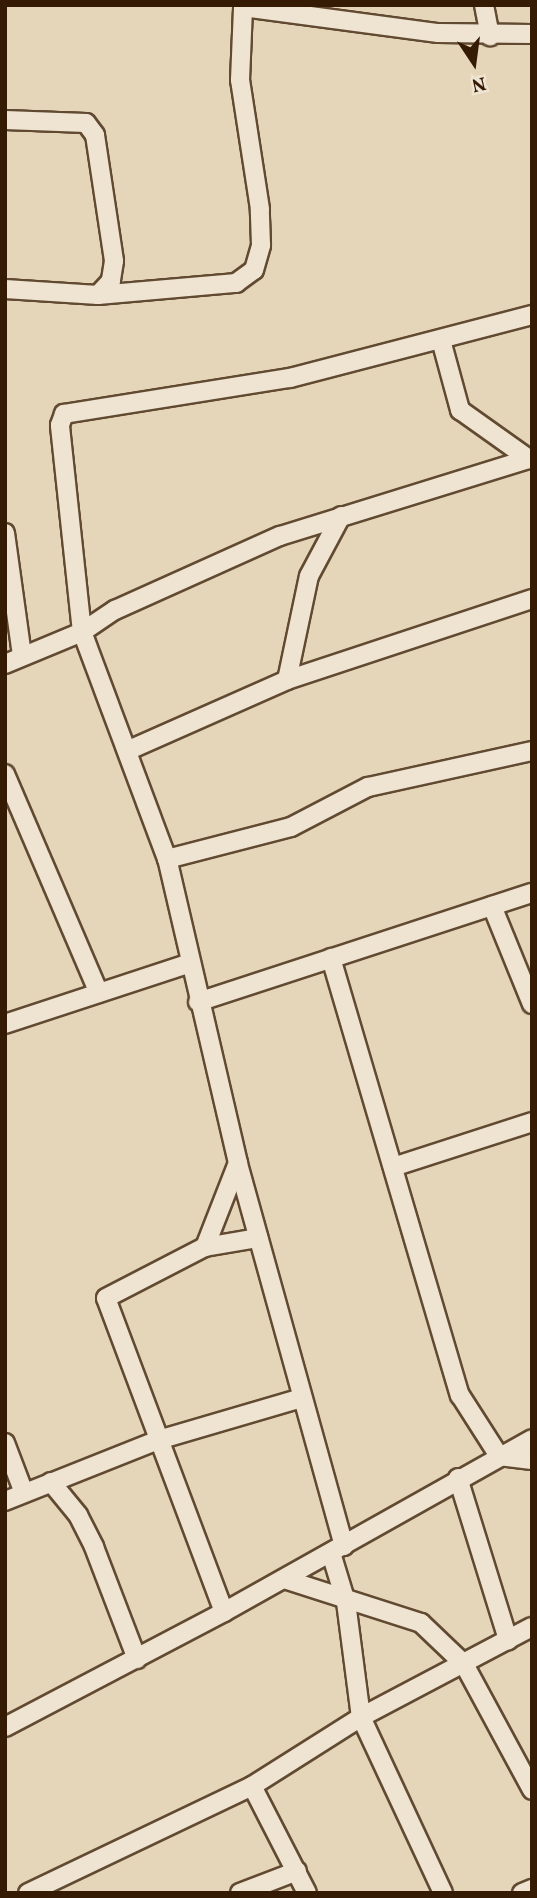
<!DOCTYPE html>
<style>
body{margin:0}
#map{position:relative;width:537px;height:1898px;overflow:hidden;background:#e6d6b9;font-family:Vollkorn,serif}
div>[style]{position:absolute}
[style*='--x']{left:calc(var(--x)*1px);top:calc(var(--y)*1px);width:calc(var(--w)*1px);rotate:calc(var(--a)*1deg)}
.roads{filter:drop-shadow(2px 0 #614a31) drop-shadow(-2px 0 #614a31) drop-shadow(0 2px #614a31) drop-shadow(0 -2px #614a31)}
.street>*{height:18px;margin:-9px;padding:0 9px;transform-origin:9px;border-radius:9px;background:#efe4d2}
span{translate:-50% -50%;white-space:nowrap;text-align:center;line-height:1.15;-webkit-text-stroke:5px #efe4d2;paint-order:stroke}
.frame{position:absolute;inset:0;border:7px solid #351b04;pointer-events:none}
.north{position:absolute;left:439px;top:28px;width:70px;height:70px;-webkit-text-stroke:5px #efe4d2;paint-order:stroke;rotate:167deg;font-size:19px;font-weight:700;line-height:28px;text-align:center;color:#351b04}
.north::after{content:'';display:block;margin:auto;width:24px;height:32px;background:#351b04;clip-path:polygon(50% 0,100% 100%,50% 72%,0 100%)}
</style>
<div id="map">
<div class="roads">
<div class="street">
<i style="--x:484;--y:5;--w:32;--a:79"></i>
<i style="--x:5;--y:120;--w:81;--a:2.1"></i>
<i style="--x:86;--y:123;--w:15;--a:53"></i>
<i style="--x:95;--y:135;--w:127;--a:81.4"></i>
<i style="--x:114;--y:261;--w:20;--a:99"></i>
<i style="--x:111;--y:281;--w:19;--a:133"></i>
<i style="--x:98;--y:295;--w:93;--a:-176.3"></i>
<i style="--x:98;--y:295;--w:139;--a:-5"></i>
<i style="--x:236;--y:283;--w:22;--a:-36"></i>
<i style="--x:254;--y:270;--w:26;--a:-74"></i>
<i style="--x:261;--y:245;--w:36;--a:-92"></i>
<i style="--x:260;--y:209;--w:131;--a:-98.8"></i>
<i style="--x:240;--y:80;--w:73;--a:-87.6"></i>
<i style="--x:243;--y:7;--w:197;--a:7.6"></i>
<i style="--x:438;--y:33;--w:94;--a:0.6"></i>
<i style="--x:441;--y:340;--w:73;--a:74.8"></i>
<i style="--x:460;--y:410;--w:85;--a:35.4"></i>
<i style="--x:5;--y:533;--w:124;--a:82.1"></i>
<i style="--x:5;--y:664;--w:83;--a:-22.6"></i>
<i style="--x:82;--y:632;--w:40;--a:-34"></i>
<i style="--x:115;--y:610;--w:181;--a:-24.2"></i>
<i style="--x:280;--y:536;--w:264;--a:-17.2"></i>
<i style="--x:287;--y:680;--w:106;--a:-78.1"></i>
<i style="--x:309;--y:576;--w:68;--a:-61.9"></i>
<i style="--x:129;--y:750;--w:173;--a:-23.9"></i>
<i style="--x:287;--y:680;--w:258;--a:-18.3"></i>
<i style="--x:5;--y:774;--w:238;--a:66.8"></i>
<i style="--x:167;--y:859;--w:128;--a:-14.5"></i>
<i style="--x:291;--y:827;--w:87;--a:-27.5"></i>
<i style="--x:368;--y:787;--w:168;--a:-12.4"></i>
<i style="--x:492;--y:906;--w:106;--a:67.8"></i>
<i style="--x:331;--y:958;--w:456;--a:73.6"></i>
<i style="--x:460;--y:1395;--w:72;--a:57.4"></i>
<i style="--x:499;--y:1456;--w:33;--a:7"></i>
<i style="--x:198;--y:1002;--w:351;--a:-18.1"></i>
<i style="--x:5;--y:1024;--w:193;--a:-18.2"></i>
<i style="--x:393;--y:1167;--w:146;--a:-17.9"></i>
<i style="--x:205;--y:1247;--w:90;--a:-68.6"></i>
<i style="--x:5;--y:1443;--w:53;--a:69.2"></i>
<i style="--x:458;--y:1478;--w:170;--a:72.8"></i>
<i style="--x:51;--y:1482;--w:43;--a:50.7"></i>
<i style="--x:78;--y:1515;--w:36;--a:63"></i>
<i style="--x:94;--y:1547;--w:120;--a:69"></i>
<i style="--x:5;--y:1501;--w:165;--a:-21.7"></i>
<i style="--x:158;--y:1440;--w:150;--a:-16.3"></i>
<i style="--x:344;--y:1546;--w:397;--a:-105.5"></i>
<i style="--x:238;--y:1163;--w:312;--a:-103.1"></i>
<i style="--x:167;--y:859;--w:242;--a:-110.5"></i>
<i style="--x:82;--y:632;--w:208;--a:-96.1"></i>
<i style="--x:60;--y:425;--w:12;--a:-70"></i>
<i style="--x:64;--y:414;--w:229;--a:-9.1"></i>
<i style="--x:290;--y:378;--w:250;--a:-14.6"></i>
<i style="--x:331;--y:1553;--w:51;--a:73"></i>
<i style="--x:346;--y:1602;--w:116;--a:82.6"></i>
<i style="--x:361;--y:1717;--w:194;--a:65"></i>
<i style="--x:284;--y:1579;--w:144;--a:17.8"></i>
<i style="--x:421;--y:1623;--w:59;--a:43.6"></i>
<i style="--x:464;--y:1664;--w:143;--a:61.6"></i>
<i style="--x:224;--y:1612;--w:335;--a:-110.6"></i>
<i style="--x:106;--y:1298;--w:111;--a:-27.3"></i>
<i style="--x:205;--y:1247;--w:54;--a:-9.6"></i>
<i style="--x:5;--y:1727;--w:247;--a:-27.7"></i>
<i style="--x:224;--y:1612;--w:353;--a:-29.3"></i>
<i style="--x:252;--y:1786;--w:120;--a:62.8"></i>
<i style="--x:28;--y:1893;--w:248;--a:-25.5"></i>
<i style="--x:252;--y:1786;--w:129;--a:-32.3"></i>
<i style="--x:361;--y:1717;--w:193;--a:-27.8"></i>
<i style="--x:240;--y:1893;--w:61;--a:-21.1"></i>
<i style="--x:522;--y:1893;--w:11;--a:-22"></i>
</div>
</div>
<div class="frame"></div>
<div class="north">N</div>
</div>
